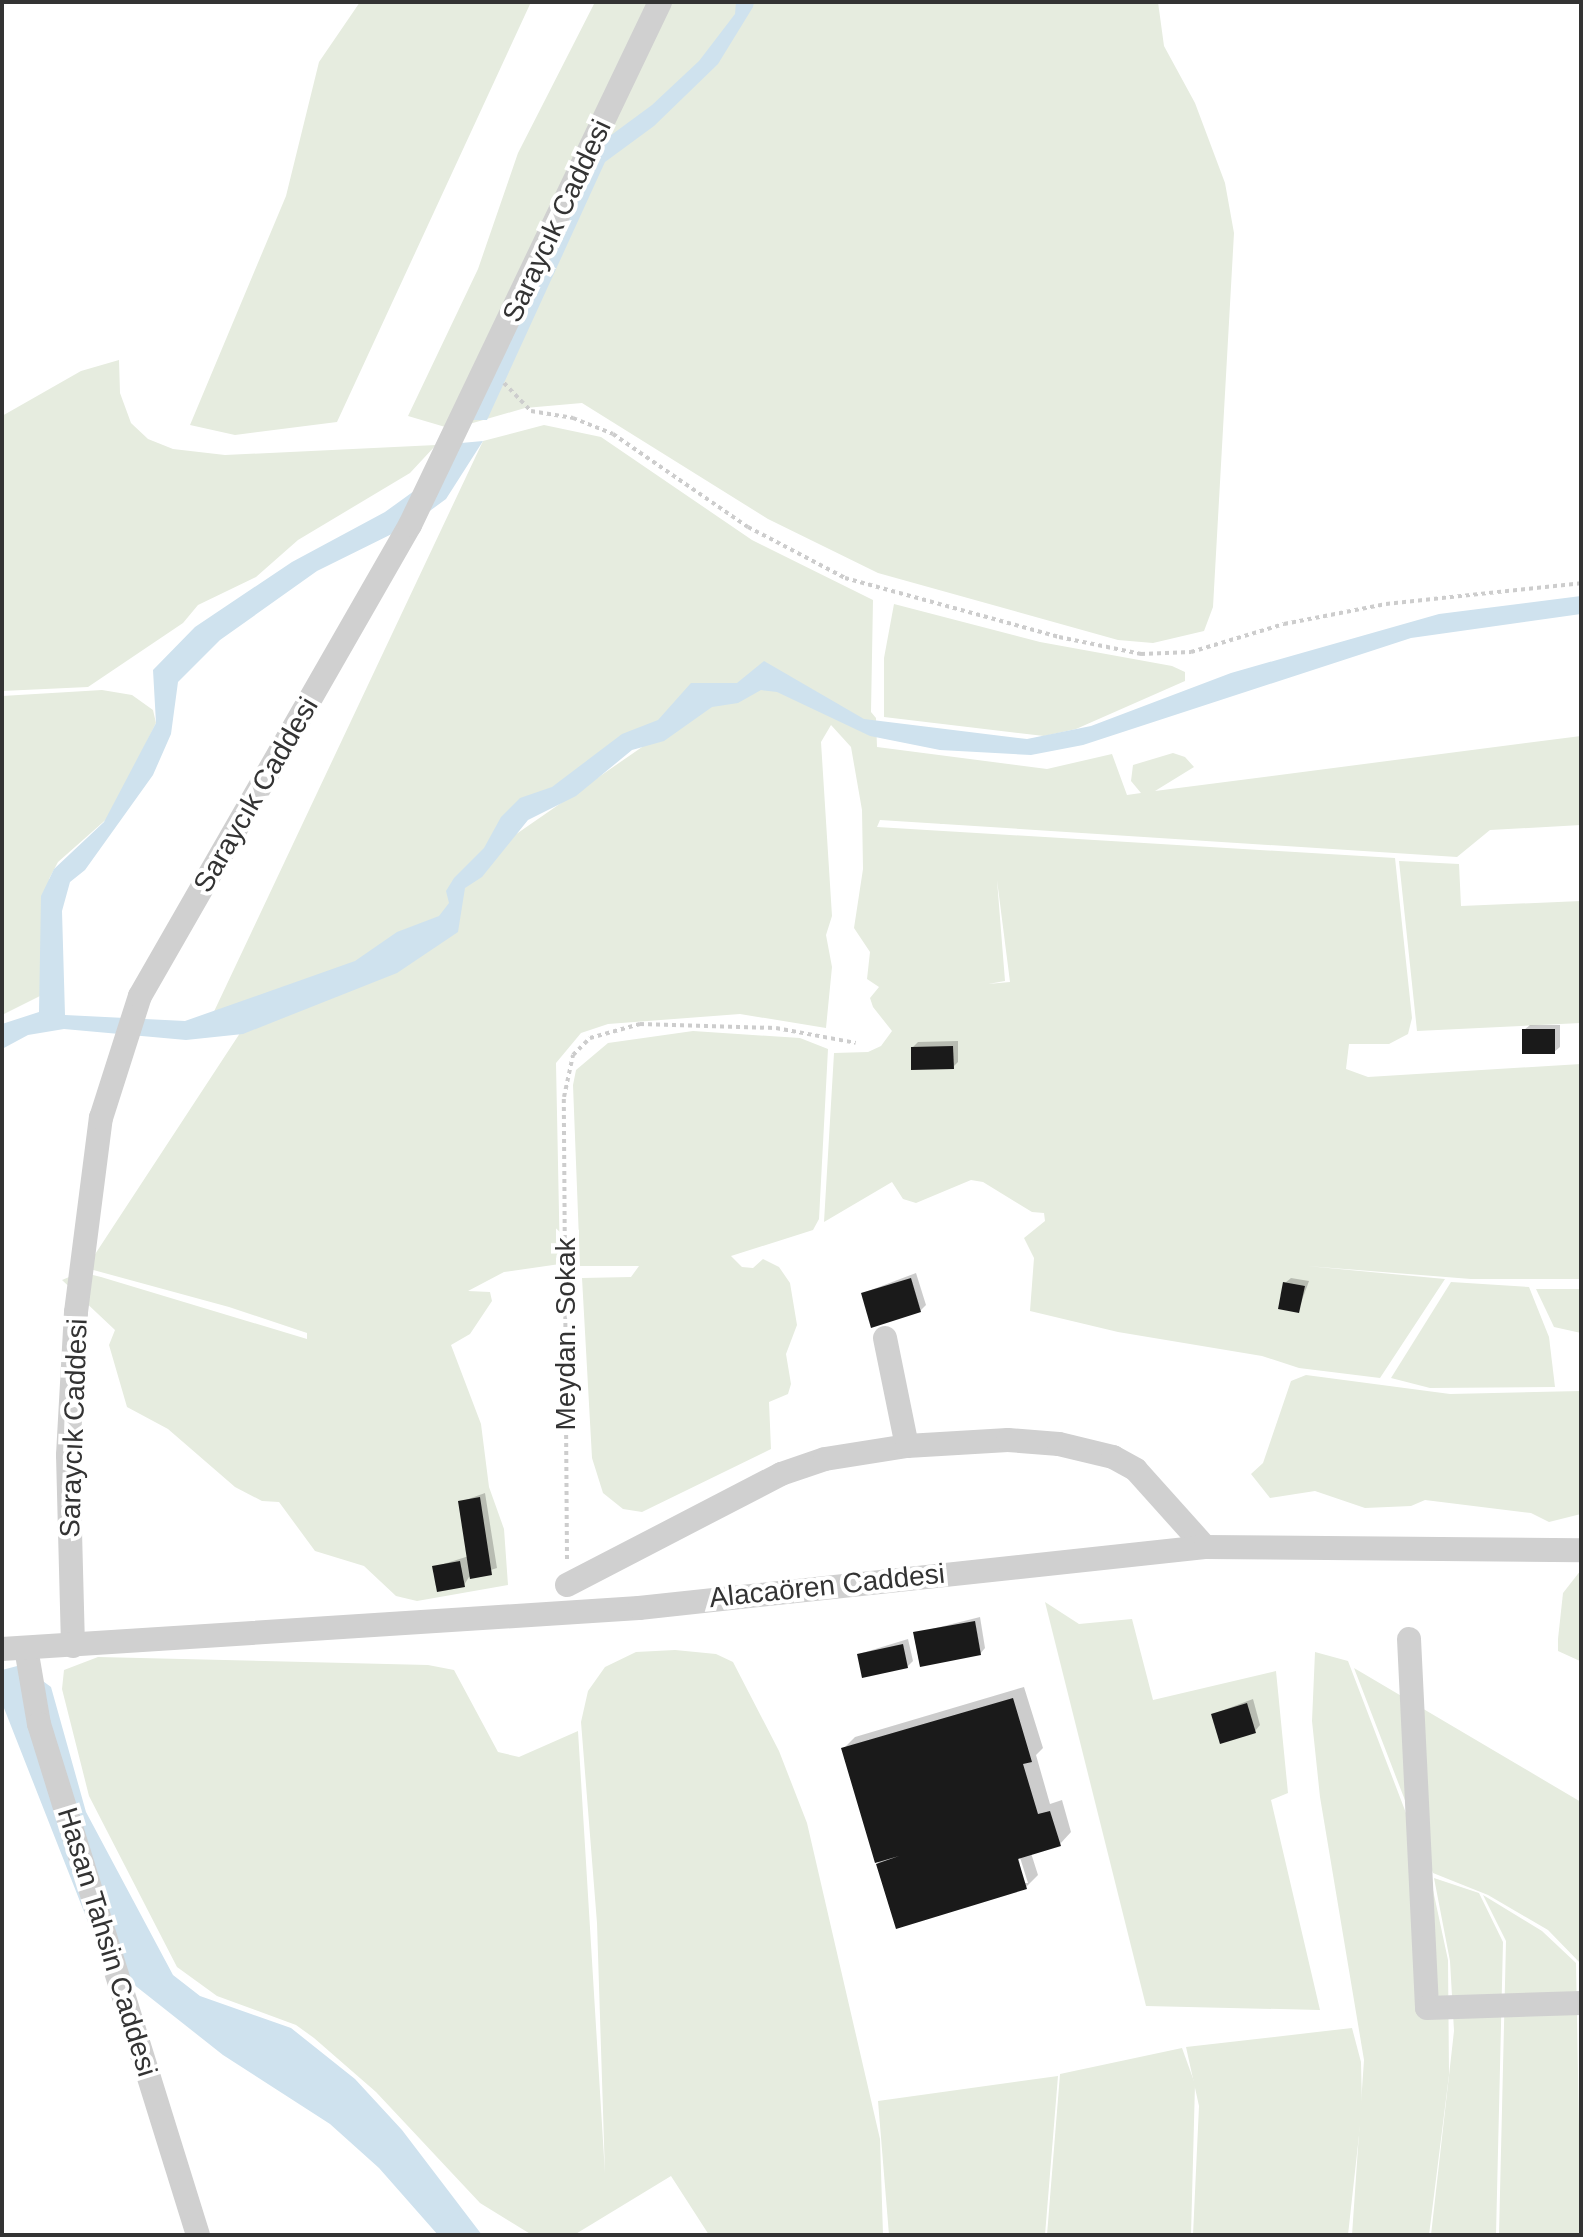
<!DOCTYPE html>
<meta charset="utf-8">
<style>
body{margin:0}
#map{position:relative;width:1583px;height:2237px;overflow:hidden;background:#fff;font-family:Arial,sans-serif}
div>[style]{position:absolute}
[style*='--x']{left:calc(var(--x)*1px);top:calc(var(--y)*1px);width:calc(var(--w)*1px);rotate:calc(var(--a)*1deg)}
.green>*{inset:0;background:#e6ecdf}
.water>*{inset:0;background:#cfe2ee}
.shadow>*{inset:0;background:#0003}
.building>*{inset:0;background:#1a1a1a}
.path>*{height:4px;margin-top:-2px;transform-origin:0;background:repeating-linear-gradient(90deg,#cdcdcd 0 4px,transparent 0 8px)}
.minor>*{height:24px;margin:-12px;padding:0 12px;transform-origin:12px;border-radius:12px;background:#d0d0d0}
span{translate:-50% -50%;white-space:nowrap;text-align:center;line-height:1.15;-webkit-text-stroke:8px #fff;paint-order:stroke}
.street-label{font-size:28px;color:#333}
.frame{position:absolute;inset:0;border:4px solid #333;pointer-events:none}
</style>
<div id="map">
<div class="green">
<i style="clip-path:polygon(360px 2px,531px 2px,337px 422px,235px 435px,190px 425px,286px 196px,319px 62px)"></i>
<i style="clip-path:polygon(595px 2px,1158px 2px,1164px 46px,1195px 103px,1225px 183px,1234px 233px,1213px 607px,1204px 631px,1153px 643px,1118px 640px,878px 573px,768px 519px,582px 403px,525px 408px,452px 429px,408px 416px,478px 269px,518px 153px)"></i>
<i style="clip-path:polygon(119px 360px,120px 393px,131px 423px,148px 439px,173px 449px,225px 455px,436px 445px,410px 473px,298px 540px,256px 577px,198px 605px,183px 623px,88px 687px,2px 691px,2px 416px,81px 371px)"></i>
<i style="clip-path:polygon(evenodd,544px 425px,601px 437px,752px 540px,873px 600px,871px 712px,876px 718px,877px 747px,1047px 769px,1112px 754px,1127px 795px,1141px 793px,1131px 781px,1133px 765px,1173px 753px,1185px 757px,1194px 767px,1155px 791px,1581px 736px,1581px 825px,1490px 830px,1457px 857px,880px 820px,877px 827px,1395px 858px,1412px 1018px,1408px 1034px,1389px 1044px,1349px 1044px,1346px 1069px,1368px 1077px,1581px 1064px,1581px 1279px,1471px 1279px,1307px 1266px,1445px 1279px,1380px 1378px,1299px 1368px,1262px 1356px,1118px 1332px,1030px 1311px,1034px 1258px,1024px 1238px,1045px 1221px,1044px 1213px,1032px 1212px,983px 1182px,971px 1180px,916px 1203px,903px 1199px,892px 1182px,824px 1222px,834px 1053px,868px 1052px,881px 1046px,892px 1031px,873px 1007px,870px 998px,879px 987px,867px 979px,870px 952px,854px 928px,863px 869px,862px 810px,851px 747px,831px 725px,821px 742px,832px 916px,826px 935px,832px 967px,826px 1028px,740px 1014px,608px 1024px,581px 1033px,556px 1063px,560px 1264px,504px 1272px,468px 1291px,490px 1292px,492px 1301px,470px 1334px,451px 1345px,481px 1424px,489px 1487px,504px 1529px,508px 1585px,417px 1601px,396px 1596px,364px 1566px,315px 1551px,279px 1502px,262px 1501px,235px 1487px,168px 1429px,127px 1407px,109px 1345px,115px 1330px,62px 1280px,81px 1272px,101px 1277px,307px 1339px,307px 1333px,229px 1307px,86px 1268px,242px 1030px,454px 924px,459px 897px,453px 912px,360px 970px,210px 1020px,483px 441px,544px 425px,769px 670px,801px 690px,794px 697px,770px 684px,691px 714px,769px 670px,544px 425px,684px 718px,499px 846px,461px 888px,463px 882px,538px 803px,684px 718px,544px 425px,997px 880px,1010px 982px,988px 984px,1005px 981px,997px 880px)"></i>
<i style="clip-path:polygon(894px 604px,1040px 642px,1172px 666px,1185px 672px,1185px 681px,1076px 729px,1044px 736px,884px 717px,884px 658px)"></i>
<i style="clip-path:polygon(102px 690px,132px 695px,153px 710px,156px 723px,110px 816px,58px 862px,49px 879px,40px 996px,2px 1015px,2px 696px)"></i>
<i style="clip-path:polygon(1399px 861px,1459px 864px,1461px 906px,1581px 901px,1581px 1023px,1417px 1031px)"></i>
<i style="clip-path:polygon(693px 1031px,800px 1038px,828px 1049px,819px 1219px,813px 1230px,731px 1256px,742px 1267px,753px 1268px,763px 1259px,779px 1267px,790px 1283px,797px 1325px,786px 1354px,791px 1384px,788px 1394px,769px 1402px,771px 1449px,642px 1512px,623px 1509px,603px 1493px,592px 1458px,582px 1278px,631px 1277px,639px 1266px,580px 1266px,573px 1085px,576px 1070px,608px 1043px)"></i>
<i style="clip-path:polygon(1451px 1282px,1529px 1287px,1549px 1337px,1555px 1387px,1430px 1388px,1391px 1378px)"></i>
<i style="clip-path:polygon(1536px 1289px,1581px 1289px,1581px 1333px,1554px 1327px)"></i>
<i style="clip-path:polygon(1306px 1375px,1450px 1394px,1581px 1391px,1581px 1514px,1549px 1522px,1531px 1513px,1425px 1500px,1411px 1506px,1365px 1508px,1315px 1491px,1270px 1498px,1251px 1474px,1263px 1463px,1291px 1381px)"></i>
<i style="clip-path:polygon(1581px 1570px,1581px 1660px,1580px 1661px,1558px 1651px,1558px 1639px,1563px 1593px)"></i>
<i style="clip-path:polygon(1045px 1602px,1079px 1624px,1132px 1619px,1153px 1700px,1276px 1671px,1288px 1793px,1271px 1800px,1320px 2010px,1146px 2006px)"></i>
<i style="clip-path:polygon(675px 1650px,716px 1654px,733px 1662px,779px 1751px,807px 1823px,880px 2139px,883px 2235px,709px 2235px,671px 2176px,574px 2235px,532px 2235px,480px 2203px,376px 2092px,314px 2038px,296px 2025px,217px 1996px,177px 1967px,89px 1796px,62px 1689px,64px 1670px,98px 1657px,428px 1665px,454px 1670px,498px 1752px,519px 1757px,578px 1731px,605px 2174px,597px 1923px,581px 1722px,588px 1691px,605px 1667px,636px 1652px)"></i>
<i style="clip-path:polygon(1315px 1652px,1348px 1661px,1430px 1876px,1448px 1960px,1449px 2075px,1429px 2235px,1352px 2235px,1364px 2060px,1320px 1797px,1312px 1721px)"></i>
<i style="clip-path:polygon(1354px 1668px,1581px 1802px,1581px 1964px,1548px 1930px,1488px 1895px,1433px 1873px)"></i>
<i style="clip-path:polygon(1434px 1878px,1479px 1893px,1503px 1942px,1496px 2235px,1431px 2235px,1454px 2031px,1450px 1961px)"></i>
<i style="clip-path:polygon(1483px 1895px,1542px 1931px,1576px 1963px,1581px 2235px,1499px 2235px,1506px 1941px)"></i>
<i style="clip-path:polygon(1352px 2028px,1361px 2062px,1362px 2108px,1348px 2235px,1193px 2235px,1199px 2106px,1186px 2047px)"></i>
<i style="clip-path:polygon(1182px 2048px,1195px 2084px,1191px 2235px,1047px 2235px,1060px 2074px)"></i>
<i style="clip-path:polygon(1058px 2076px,1045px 2235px,889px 2235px,878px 2101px)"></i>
</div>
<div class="water">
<i style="clip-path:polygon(736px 2px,754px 2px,753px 7px,718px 64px,654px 126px,605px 162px,487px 420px,470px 420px,599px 144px,652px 105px,699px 61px,735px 14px)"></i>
<i style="clip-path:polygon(483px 441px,446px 499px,412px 524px,317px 571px,220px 640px,178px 682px,171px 734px,153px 775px,85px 870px,70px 882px,62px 911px,65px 1015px,185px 1021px,355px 961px,397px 932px,439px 916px,449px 903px,446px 891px,454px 878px,484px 848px,501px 817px,520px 798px,552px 787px,622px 734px,658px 720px,691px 683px,737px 683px,764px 661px,864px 719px,1027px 739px,1091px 726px,1231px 673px,1439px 614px,1581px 596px,1581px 614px,1411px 638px,1083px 745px,1031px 755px,940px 750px,870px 736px,777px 692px,761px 690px,738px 703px,712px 707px,664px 741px,632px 750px,576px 796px,528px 820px,482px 877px,465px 888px,458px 932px,397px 973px,243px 1034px,186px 1040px,64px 1029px,28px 1035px,2px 1049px,2px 1024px,39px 1012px,41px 896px,54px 869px,104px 822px,156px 723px,153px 670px,195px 627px,292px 562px,385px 512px,421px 486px,461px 443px)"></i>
<i style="clip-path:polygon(21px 1665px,51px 1687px,86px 1812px,173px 1975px,200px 1996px,291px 2028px,355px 2079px,402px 2130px,482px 2235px,438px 2235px,379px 2168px,330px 2124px,223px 2055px,123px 1976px,92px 1932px,2px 1703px,2px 1670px)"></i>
</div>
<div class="shadow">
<i style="clip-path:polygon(1530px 1025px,1560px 1025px,1560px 1047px,1554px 1052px,1524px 1030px)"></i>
<i style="clip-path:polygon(958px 1041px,958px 1062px,953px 1067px,913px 1047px,918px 1042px)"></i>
<i style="clip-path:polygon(916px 1273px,926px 1305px,920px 1311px,863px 1293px)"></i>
<i style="clip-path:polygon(1291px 1278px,1309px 1281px,1298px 1311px,1285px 1283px)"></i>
<i style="clip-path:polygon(485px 1493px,497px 1568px,469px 1577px,464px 1585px,434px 1567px,469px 1556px,460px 1502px)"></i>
<i style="clip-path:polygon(980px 1617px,985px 1648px,980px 1654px,916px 1633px)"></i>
<i style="clip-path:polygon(908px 1639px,913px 1661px,907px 1667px,859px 1654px)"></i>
<i style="clip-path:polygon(evenodd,1024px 1687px,1043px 1748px,1036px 1755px,1050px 1804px,1062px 1800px,1071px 1832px,1060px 1844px,1031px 1853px,1038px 1875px,1026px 1887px,898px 1927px,843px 1749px,855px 1737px,1024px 1687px,1017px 1848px,1028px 1883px,1023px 1883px,1017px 1848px)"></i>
<i style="clip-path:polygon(1253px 1699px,1260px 1725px,1255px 1731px,1213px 1714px)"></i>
</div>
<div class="building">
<i style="clip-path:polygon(1522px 1029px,1555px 1029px,1555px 1054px,1522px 1054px)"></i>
<i style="clip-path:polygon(953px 1046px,954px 1069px,911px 1070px,911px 1047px)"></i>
<i style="clip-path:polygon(911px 1278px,921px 1312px,871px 1328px,861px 1293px)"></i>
<i style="clip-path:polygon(1283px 1282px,1305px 1286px,1299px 1313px,1278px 1309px)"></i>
<i style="clip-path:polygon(480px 1497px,492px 1575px,470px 1579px,458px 1501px)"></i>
<i style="clip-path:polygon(460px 1561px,465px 1587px,437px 1592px,432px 1566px)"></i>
<i style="clip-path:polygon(975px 1621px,981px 1655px,920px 1667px,913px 1632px)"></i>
<i style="clip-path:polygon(903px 1644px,908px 1668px,862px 1678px,857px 1654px)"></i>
<i style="clip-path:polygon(1013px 1698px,1032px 1762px,1023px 1764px,1038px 1814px,1050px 1811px,1061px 1846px,1018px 1859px,1027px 1889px,896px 1929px,876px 1864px,899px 1856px,875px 1863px,841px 1748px)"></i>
<i style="clip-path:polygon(1247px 1703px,1256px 1733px,1220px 1744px,1211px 1714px)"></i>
</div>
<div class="path">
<i style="--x:504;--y:383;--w:39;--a:46"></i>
<i style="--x:531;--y:411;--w:43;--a:9.5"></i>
<i style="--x:573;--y:418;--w:43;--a:21.8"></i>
<i style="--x:613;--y:434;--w:164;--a:34.6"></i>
<i style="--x:748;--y:527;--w:110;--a:27.7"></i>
<i style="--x:845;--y:578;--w:222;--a:15.4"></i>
<i style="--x:1059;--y:637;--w:84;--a:11.7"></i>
<i style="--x:1141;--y:654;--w:50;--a:-2.3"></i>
<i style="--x:1191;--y:652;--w:97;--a:-16.8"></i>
<i style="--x:1284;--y:624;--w:104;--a:-11.1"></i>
<i style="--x:1386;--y:604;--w:196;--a:-6.1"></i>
<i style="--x:567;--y:1559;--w:462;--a:-90.4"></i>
<i style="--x:564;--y:1097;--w:43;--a:-77.9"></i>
<i style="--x:573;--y:1055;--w:24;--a:-45"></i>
<i style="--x:590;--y:1038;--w:52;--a:-15.6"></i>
<i style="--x:640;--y:1024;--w:136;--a:1.7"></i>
<i style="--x:776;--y:1028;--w:81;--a:10.6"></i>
</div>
<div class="minor">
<i style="--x:885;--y:1338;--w:110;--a:78.5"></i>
<i style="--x:567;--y:1585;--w:241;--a:-27.4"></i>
<i style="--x:781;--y:1474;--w:46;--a:-18.8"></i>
<i style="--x:825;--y:1459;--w:83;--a:-9"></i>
<i style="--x:907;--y:1446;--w:101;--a:-3.4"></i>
<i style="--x:1008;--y:1440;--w:51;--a:4.5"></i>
<i style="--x:1059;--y:1444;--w:56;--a:13.5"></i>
<i style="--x:1113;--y:1457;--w:26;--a:29"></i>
<i style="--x:1136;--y:1470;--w:103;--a:48.1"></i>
<i style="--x:1409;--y:1639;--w:369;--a:87.2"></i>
<i style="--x:1427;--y:2008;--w:154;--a:-1.9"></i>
<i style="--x:73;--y:1646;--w:191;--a:-91.5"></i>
<i style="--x:68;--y:1455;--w:143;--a:-86.8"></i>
<i style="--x:76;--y:1312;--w:196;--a:-82.7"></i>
<i style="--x:101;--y:1118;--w:128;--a:-72.3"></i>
<i style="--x:140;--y:996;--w:543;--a:-60.18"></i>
<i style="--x:410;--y:525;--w:580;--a:-64.45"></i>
<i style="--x:26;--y:1648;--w:77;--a:80.3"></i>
<i style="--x:39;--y:1724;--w:535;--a:72.72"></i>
<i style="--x:2;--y:1649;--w:638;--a:-3.68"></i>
<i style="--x:639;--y:1608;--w:569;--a:-6.15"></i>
<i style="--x:1205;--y:1547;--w:376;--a:0.5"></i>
</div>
<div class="street-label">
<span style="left:557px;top:221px;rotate:-65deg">Saraycık Caddesi</span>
<span style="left:256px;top:795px;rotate:-60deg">Saraycık Caddesi</span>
<span style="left:566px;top:1334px;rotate:-90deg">Meydan. Sokak</span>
<span style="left:74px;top:1428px;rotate:-88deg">Saraycık Caddesi</span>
<span style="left:827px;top:1586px;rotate:-6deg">Alacaören Caddesi</span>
<span style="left:107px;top:1942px;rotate:73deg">Hasan Tahsin Caddesi</span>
</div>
<div class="frame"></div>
</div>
